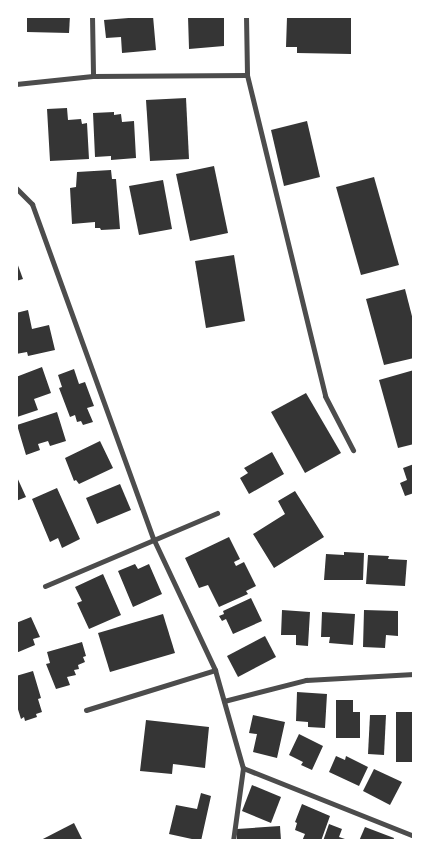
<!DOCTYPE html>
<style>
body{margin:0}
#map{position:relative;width:430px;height:857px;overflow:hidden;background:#fff;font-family:"Golos Text",sans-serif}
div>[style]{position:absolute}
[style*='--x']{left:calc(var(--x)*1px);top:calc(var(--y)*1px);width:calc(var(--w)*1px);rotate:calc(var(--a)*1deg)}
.building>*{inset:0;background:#353535}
.minor>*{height:5px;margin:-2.5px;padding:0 2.5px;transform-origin:2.5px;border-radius:2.5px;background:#4c4c4c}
span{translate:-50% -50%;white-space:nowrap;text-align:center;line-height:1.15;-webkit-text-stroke:5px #fff;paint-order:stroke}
.frame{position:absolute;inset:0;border:18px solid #fff;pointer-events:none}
</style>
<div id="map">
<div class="building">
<i style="clip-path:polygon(27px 16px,70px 16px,69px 33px,27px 32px)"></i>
<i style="clip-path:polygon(153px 16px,156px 50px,122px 53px,121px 37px,106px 38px,104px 20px)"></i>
<i style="clip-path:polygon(188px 16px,224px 16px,224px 46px,189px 49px)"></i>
<i style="clip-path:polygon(287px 17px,351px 18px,351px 54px,297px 53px,297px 47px,286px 47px)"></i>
<i style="clip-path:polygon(186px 98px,189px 159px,150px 161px,146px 100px)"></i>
<i style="clip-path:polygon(67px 108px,68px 120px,81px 119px,82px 124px,87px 123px,89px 159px,50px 161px,47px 109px)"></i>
<i style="clip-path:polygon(114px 112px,114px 115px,121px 114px,122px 122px,134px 121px,136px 158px,111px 160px,111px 156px,95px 157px,93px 113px)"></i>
<i style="clip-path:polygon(307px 121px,320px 177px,284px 186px,271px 130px)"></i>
<i style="clip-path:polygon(214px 166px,228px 233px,190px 241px,176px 174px)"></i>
<i style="clip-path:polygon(111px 170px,112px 179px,116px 179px,120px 229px,101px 230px,100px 228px,95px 228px,95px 222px,72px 224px,70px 188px,76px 187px,77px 172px)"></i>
<i style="clip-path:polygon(374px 177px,399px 265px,361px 275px,336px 187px)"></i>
<i style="clip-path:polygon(163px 180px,172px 229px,139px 235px,129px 186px)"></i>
<i style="clip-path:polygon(234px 255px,245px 321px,206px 328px,195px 261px)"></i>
<i style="clip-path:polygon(16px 260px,23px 279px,16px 281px)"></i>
<i style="clip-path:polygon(405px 289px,414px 324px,414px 358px,384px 365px,366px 299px)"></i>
<i style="clip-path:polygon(28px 310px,32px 329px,49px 325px,55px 350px,28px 356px,27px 352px,16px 354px,16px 313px)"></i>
<i style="clip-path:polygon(42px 367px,51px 393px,34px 399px,38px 410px,17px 417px,16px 377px)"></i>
<i style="clip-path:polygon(74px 369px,79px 384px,85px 382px,94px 406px,87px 408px,93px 422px,83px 425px,81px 421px,77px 422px,75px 415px,70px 417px,59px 388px,62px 387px,58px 375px)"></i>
<i style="clip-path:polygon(414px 370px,414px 444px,398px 448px,379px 380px)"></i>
<i style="clip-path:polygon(306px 393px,341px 453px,305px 473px,271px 412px)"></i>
<i style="clip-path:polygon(57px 412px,66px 441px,50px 446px,48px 441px,38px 444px,40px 450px,26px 455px,17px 425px)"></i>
<i style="clip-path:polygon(100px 441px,113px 468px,79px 484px,76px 480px,74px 481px,65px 458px)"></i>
<i style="clip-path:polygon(272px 452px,284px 474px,249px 494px,240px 478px,248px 473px,244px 468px)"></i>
<i style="clip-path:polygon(414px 464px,414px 493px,405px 496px,400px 483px,407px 480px,403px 468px)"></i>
<i style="clip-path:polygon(16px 475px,26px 497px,16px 501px)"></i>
<i style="clip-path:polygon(120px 484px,131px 510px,97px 524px,86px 498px)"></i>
<i style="clip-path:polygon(57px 488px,80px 539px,62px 548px,58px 538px,50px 542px,32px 499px)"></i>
<i style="clip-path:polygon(295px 491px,324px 537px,274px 568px,253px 534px,285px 514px,278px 501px)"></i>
<i style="clip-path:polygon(229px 537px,240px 559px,234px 562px,236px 566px,244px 562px,256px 586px,246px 591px,248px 594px,219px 607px,208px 585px,199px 588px,185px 558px)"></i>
<i style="clip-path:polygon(344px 552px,364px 553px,363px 580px,324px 580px,326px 554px,344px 555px)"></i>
<i style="clip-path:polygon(368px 555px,389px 556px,388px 559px,407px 560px,405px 586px,366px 584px)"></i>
<i style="clip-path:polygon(135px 564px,138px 569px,149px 564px,162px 594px,133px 607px,118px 571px)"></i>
<i style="clip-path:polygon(103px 574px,121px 615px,89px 629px,77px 603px,82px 601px,75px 587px)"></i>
<i style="clip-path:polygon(251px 598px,262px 621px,233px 634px,226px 619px,222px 621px,219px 616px,224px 614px,223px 611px)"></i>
<i style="clip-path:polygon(282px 610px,310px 612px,308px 646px,296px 645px,296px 635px,281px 635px)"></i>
<i style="clip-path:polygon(364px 610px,398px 611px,398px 636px,386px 635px,385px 648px,363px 647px)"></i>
<i style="clip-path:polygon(322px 612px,355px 614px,353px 645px,329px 643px,330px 637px,321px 637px)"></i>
<i style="clip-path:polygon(163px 614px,175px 653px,110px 672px,98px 633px)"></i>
<i style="clip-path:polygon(31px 617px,40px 637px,33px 639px,35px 645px,16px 653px,16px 623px)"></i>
<i style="clip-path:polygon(265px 636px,276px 657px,238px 677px,227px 656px)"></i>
<i style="clip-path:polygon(82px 642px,86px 656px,83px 657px,85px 662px,78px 665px,79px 669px,74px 670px,76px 675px,67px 677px,70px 685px,56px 689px,46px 664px,50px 663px,47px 652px)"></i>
<i style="clip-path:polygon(33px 671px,41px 698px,38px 699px,42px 712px,36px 714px,37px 717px,25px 721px,24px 717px,21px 719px,16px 703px,16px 676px)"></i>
<i style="clip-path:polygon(297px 692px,327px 694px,325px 728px,308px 727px,308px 722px,296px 721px)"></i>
<i style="clip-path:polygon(336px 700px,353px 700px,353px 712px,360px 712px,360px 738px,336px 738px)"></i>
<i style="clip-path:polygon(396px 712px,414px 712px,414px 762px,396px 762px)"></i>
<i style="clip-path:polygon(253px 715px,285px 722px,277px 758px,253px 752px,257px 734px,249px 733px)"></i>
<i style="clip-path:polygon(370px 715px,386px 715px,384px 755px,368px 754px)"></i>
<i style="clip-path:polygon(146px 720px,209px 727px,205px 768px,173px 764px,172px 774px,140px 771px)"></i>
<i style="clip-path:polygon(299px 734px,323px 746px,312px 770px,301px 765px,303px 762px,289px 755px)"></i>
<i style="clip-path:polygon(336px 756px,345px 760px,346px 756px,368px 767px,359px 786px,329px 772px)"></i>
<i style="clip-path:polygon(374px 769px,402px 782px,390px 805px,363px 791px)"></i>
<i style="clip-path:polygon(252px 785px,281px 797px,271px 823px,242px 811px)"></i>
<i style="clip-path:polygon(201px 793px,211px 796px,201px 841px,169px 834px,176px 805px,197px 809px)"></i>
<i style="clip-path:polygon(302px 804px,330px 816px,321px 841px,302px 841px,305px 834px,295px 830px,297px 823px,295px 822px)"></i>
<i style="clip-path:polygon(74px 823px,83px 841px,39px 841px)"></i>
<i style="clip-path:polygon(329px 824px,342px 829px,339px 837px,345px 839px,344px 841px,323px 841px)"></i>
<i style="clip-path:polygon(280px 826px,281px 841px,237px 841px,237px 829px)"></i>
<i style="clip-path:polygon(365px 827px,394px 838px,393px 841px,359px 841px)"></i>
</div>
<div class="minor">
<i style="--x:92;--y:16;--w:60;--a:89"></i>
<i style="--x:246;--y:16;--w:59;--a:89"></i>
<i style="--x:16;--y:84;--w:77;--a:-5.9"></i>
<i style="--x:93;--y:76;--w:154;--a:-0.4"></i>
<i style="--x:247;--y:75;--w:330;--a:76.3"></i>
<i style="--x:325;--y:396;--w:61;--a:62.6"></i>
<i style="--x:16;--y:188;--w:23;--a:45"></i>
<i style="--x:32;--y:204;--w:355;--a:70.1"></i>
<i style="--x:153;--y:538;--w:146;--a:64.8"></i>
<i style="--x:215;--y:670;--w:102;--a:74.1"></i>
<i style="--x:243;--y:768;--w:74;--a:97.8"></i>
<i style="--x:45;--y:586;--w:187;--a:-23"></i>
<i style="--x:224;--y:701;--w:85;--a:-14.4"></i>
<i style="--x:306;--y:680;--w:108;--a:-3.2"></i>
<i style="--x:86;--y:710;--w:135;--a:-17.2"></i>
<i style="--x:243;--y:768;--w:184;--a:21.7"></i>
</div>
<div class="frame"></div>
</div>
